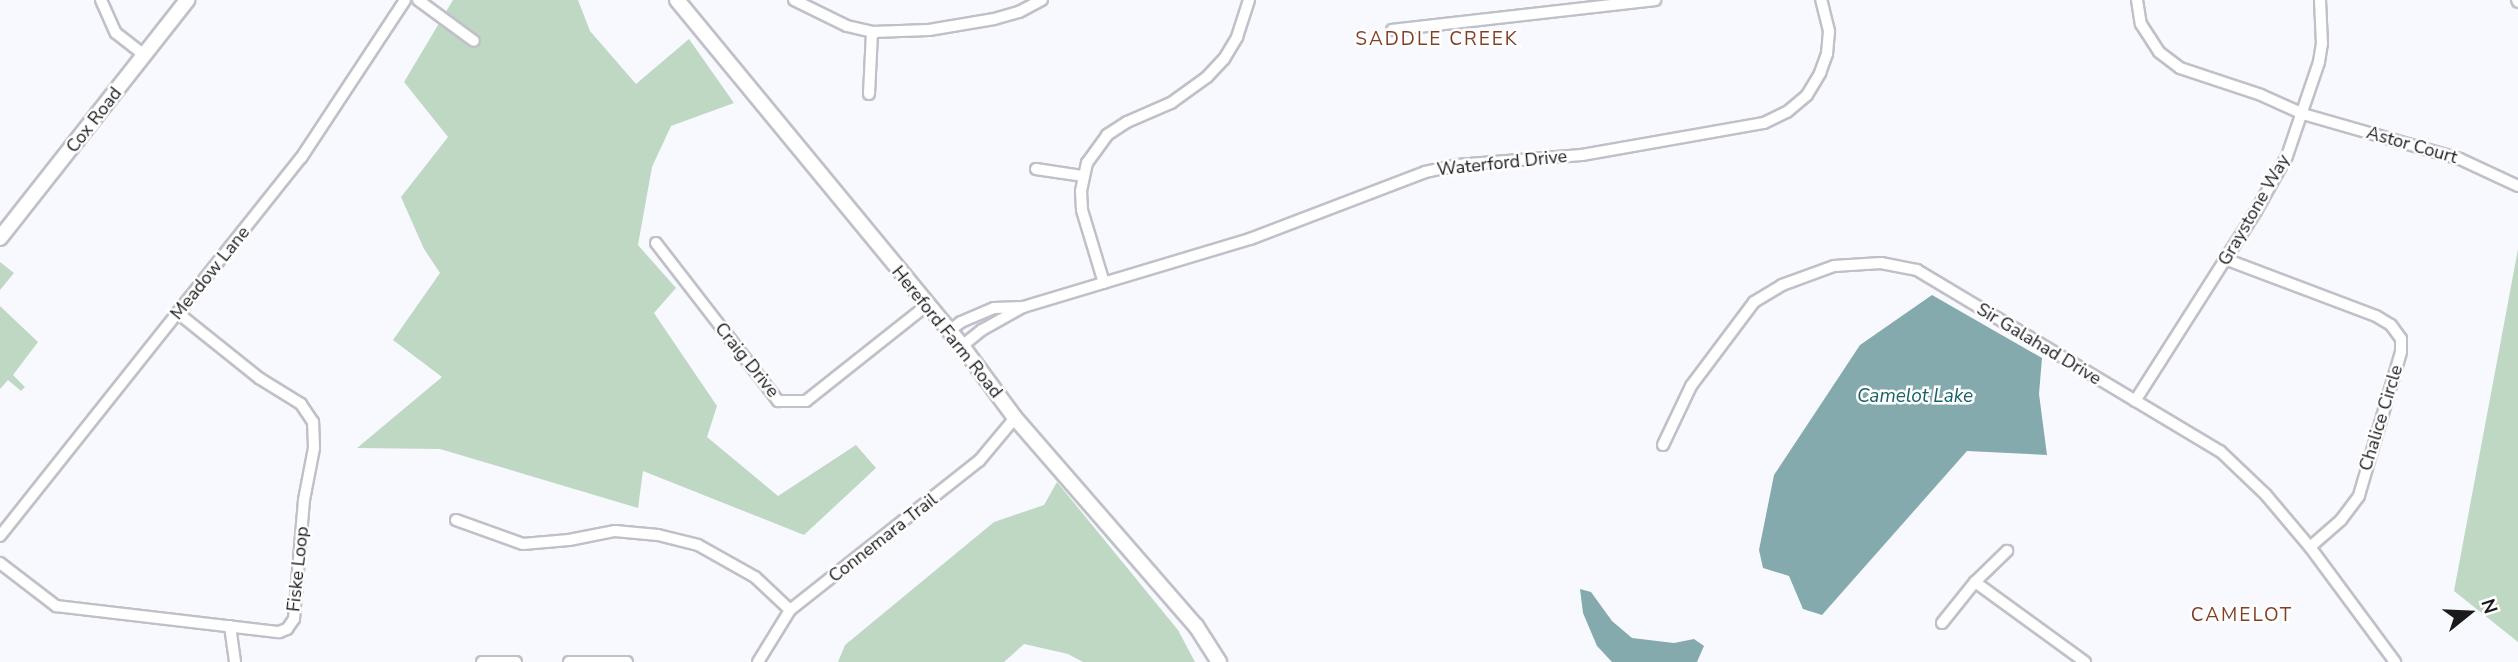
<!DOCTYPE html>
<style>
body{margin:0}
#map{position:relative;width:2518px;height:662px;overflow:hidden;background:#f8f9ff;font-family:"Nunito Sans",sans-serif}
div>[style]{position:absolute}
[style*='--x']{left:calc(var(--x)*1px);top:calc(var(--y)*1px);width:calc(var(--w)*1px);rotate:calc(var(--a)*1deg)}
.green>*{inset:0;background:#bfd8c3}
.water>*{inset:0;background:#85aaad}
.roads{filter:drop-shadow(2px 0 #c0c1c8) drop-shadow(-2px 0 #c0c1c8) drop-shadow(0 2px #c0c1c8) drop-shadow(0 -2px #c0c1c8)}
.street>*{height:10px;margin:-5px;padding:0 5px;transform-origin:5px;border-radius:5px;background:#fff}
.secondary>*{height:14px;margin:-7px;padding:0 7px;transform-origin:7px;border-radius:7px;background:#fff}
span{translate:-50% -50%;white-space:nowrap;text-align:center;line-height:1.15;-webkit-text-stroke:5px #fff;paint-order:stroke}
.street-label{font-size:18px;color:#1a1a1d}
.neighbourhood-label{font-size:19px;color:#823f24;letter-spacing:2px}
.water-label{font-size:19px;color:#166268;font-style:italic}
.north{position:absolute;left:2434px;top:578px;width:70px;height:70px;-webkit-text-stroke:5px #fff;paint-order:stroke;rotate:72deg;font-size:19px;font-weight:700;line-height:28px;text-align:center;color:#1a1a1d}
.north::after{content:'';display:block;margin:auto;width:24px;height:32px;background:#1a1a1d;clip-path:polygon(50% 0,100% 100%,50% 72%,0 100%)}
</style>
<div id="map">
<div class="green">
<i style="clip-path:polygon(453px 0,578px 0,590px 31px,636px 84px,689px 39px,734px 103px,671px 126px,652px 167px,638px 245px,676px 288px,654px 313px,717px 406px,707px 437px,778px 496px,856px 445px,876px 468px,804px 535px,643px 471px,638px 508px,440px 449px,357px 448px,442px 377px,393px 340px,440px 273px,424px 249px,401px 197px,448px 137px,404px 82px)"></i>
<i style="clip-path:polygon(2518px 249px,2518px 642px,2454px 591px)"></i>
<i style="clip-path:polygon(0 262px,14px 273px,0 290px)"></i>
<i style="clip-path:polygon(0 306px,38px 342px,13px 375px,25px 387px,21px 391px,8px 380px,0 389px)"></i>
<i style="clip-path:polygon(1057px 482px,1178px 630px,1195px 662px,1083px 662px,1068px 654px,1024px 644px,1004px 662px,838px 662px,845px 645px,994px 522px,1044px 505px)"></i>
</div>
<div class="water">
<i style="clip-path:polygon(1932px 295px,2042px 358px,2039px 394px,2047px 455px,1967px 451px,1822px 615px,1803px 609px,1789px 576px,1763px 568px,1759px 550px,1774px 475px,1860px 345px)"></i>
<i style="clip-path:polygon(1580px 589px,1591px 592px,1612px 621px,1632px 638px,1674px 643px,1694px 639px,1704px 646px,1697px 662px,1612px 662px,1597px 646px,1583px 613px)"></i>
</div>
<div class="roads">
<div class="street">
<i style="--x:101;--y:0;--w:36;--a:66"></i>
<i style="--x:116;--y:33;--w:37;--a:38"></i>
<i style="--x:418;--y:0;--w:69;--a:36.2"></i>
<i style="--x:794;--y:0;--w:59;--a:26.1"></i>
<i style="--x:847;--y:26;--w:26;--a:13"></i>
<i style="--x:872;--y:32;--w:57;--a:-2"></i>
<i style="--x:929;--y:30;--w:66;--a:-9.6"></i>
<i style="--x:994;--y:19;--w:26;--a:-16"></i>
<i style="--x:1019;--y:12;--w:26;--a:-28"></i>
<i style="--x:2137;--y:0;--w:24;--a:81"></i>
<i style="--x:2141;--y:24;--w:33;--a:57"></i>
<i style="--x:2159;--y:52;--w:26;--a:37"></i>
<i style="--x:2180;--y:68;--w:85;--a:18.4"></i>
<i style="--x:2261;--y:95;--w:46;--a:24.3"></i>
<i style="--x:2303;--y:114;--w:163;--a:16"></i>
<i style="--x:2460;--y:159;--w:64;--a:25"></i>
<i style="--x:2517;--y:0;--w:2;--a:63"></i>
<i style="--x:1392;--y:30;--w:265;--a:-6.5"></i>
<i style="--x:869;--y:94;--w:62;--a:-87.2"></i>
<i style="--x:1036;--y:169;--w:48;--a:8.5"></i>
<i style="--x:656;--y:243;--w:200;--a:52.3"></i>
<i style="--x:778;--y:401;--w:28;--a:0"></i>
<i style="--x:806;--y:401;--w:154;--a:-38.4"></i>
<i style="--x:2225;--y:259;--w:161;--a:20.7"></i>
<i style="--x:2376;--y:316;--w:17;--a:31"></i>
<i style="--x:2391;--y:325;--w:17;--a:54"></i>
<i style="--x:2401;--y:339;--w:13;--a:90"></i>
<i style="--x:2401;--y:352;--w:150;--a:106.3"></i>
<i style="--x:2359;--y:496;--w:30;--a:127"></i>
<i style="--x:2341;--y:520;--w:41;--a:138.9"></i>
<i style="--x:1104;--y:283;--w:76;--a:-106.8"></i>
<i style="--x:1082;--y:210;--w:19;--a:-93"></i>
<i style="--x:1081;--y:191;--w:29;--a:-78"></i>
<i style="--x:1087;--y:163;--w:34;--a:-54"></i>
<i style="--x:1107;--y:135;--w:24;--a:-33"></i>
<i style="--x:1127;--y:122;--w:48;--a:-23.4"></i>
<i style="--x:1171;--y:103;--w:44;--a:-35.8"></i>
<i style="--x:1207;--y:77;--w:25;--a:-47"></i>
<i style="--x:1224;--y:59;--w:26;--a:-59"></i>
<i style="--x:1237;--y:37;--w:39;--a:-72"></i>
<i style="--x:949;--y:331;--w:15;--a:-37"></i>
<i style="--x:961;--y:322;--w:36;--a:-23"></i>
<i style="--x:994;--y:308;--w:29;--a:-2"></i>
<i style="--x:962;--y:346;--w:26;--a:-39"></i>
<i style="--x:982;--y:330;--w:47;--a:-29.3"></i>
<i style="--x:1023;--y:307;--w:237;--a:-16.7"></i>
<i style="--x:1250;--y:239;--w:187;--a:-20.9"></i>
<i style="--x:1425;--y:172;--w:33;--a:-12"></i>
<i style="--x:1457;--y:165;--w:125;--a:-4.6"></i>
<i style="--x:1582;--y:155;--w:185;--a:-10"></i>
<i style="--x:1764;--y:123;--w:25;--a:-26"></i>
<i style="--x:1787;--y:112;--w:26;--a:-40"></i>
<i style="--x:1807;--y:95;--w:26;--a:-59"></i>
<i style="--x:1820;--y:73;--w:20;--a:-70"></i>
<i style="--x:1827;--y:54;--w:23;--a:-85"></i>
<i style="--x:1829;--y:31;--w:32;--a:-104"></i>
<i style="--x:2135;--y:401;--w:225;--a:-57.5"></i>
<i style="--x:2256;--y:211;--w:63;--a:-60.6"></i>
<i style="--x:2287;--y:156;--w:99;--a:-71.2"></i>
<i style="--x:2319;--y:62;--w:18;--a:-81"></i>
<i style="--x:2322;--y:44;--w:44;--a:-92.6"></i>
<i style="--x:1663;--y:445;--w:65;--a:-64.6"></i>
<i style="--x:1691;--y:386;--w:105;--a:-53.1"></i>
<i style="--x:1754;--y:302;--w:33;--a:-31"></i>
<i style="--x:1782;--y:285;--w:55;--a:-20.1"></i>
<i style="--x:1834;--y:266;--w:47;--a:-3.7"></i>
<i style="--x:1881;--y:263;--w:37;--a:11"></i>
<i style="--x:1917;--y:270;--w:353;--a:30.9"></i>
<i style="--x:2220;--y:451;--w:64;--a:43.7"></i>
<i style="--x:2266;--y:495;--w:68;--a:49.8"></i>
<i style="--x:2310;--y:547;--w:143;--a:53.5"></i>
<i style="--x:456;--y:520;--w:71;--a:19.7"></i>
<i style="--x:523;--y:544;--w:46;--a:-5"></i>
<i style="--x:569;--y:540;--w:47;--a:-11.1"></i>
<i style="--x:615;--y:531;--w:43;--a:5.3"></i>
<i style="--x:658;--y:535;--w:41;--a:14"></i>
<i style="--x:698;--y:545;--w:65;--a:29.3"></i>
<i style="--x:755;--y:577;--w:48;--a:43.3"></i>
<i style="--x:0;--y:536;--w:483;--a:-51.5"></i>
<i style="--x:301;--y:158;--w:189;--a:-56.6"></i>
<i style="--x:0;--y:563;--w:71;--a:37.5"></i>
<i style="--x:56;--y:606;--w:225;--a:6.7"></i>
<i style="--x:279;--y:632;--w:9;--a:-21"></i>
<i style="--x:287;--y:629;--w:12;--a:-55"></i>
<i style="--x:294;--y:619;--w:119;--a:-85.2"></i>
<i style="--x:304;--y:500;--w:53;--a:-79.1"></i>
<i style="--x:314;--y:448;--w:26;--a:-92"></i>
<i style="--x:313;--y:422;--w:22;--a:-124"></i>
<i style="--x:301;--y:404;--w:49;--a:-148.2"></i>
<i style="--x:259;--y:378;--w:104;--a:-141.3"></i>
<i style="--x:1975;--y:582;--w:136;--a:36"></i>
<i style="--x:1942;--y:623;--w:53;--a:-51.2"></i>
<i style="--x:1975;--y:582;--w:45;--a:-44.1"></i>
<i style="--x:230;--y:626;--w:36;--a:82"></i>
<i style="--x:482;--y:662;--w:34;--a:0"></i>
<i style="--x:569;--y:662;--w:58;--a:0"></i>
<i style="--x:758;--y:662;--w:61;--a:-58.4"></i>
<i style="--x:790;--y:610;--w:241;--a:-38.3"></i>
<i style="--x:979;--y:461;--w:56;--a:-50.1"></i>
</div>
<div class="secondary">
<i style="--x:677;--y:0;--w:448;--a:50.5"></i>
<i style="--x:962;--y:346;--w:89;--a:53.6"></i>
<i style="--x:1015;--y:418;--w:276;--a:49"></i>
<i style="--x:1196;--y:626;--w:43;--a:57.4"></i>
<i style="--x:0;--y:238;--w:303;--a:-51.8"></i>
</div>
</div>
<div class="street-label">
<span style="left:94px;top:120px;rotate:-52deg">Cox Road</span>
<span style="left:2412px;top:145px;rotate:16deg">Astor Court</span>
<span style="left:1502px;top:163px;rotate:-6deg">Waterford Drive</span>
<span style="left:2254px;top:210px;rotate:-60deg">Graystone Way</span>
<span style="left:210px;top:273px;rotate:-51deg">Meadow Lane</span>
<span style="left:947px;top:332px;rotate:51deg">Hereford Farm Road</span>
<span style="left:2039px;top:344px;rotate:31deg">Sir Galahad Drive</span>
<span style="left:747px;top:360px;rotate:51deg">Craig Drive</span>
<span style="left:2381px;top:418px;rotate:-73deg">Chalice Circle</span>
<span style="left:883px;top:538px;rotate:-38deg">Connemara Trail</span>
<span style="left:298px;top:569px;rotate:-84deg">Fiske Loop</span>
</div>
<div class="neighbourhood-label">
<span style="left:1437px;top:40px">SADDLE CREEK</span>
<span style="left:2242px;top:616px">CAMELOT</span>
</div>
<div class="water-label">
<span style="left:1915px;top:397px">Camelot Lake</span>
</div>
<div class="north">N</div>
</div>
